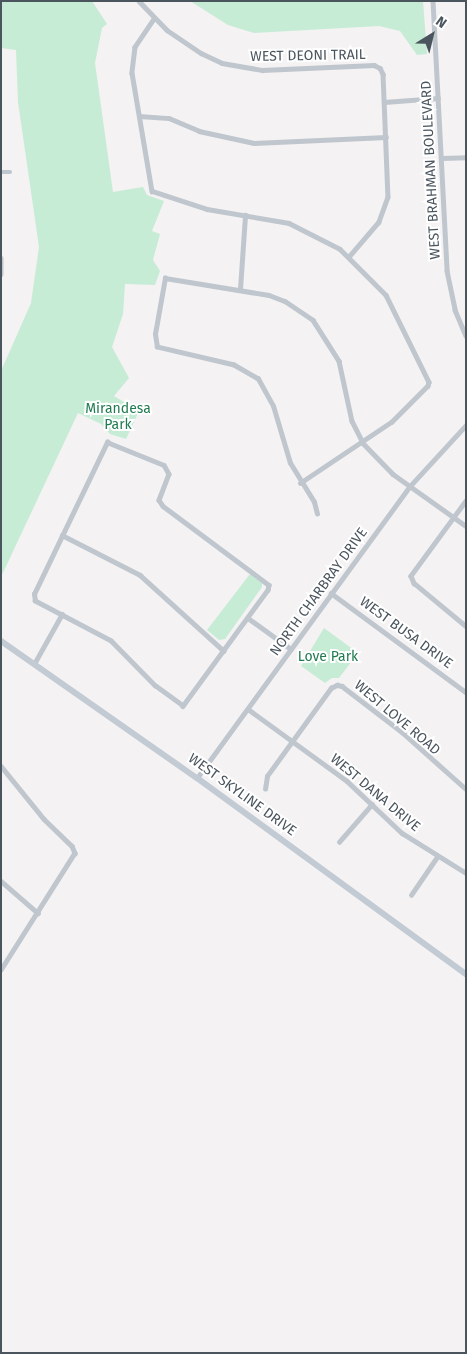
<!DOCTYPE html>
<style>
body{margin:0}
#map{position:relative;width:467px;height:1354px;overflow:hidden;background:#f4f2f2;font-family:"Fira Sans",sans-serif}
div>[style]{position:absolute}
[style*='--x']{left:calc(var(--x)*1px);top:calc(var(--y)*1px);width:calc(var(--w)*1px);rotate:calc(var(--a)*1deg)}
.green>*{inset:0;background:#c6ecd6}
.street>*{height:4.5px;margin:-2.25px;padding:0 2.25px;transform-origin:2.25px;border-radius:2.25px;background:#bfc6cd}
.secondary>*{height:6px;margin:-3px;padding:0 3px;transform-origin:3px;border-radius:3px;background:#c2cad4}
span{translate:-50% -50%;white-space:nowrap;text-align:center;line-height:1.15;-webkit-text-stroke:4px #fff;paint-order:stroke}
.street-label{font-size:14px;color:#4b555e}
.park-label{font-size:14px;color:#217b51}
.frame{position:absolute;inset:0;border:2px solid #4b555e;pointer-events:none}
.north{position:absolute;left:407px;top:10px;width:50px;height:50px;-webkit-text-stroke:4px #fff;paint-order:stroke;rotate:36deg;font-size:14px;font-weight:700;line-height:20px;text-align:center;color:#4b555e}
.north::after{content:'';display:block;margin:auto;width:18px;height:22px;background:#4b555e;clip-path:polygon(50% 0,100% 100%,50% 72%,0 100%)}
</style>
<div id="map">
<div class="green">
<i style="clip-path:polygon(1px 1px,92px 1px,107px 24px,102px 28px,95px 63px,113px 192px,143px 187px,147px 195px,164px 201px,152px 231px,160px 234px,153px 260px,160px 271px,155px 285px,125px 284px,123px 314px,112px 347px,129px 378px,114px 396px,139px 411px,126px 439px,110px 434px,101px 424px,78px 413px,1px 577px,1px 371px,31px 303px,39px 247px,18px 102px,16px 50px,1px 48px)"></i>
<i style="clip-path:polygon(190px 1px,423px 1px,427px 54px,417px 55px,400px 31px,379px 26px,254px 33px,228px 25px)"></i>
<i style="clip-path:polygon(250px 574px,262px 583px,262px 587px,225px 639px,219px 640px,207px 630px)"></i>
<i style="clip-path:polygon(324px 628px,358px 653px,339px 678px,332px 678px,325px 683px,301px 666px)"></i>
</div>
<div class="street">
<i style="--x:139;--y:1;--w:40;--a:46"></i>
<i style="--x:167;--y:30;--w:41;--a:34.1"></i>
<i style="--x:201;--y:53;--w:23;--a:25"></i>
<i style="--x:222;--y:63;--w:41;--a:9.9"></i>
<i style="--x:262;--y:70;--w:112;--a:-2.6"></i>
<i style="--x:374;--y:65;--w:7;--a:27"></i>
<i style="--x:380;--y:68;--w:7;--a:63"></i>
<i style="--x:383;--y:74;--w:123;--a:87.7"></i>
<i style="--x:388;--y:197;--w:27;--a:110"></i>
<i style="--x:379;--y:222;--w:45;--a:130.5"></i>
<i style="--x:433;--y:1;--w:270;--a:87"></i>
<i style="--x:447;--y:271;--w:40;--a:78"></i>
<i style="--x:455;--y:310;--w:28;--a:67"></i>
<i style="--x:154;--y:19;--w:34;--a:124"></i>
<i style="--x:135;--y:47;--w:26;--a:97"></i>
<i style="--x:132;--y:73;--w:120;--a:80.4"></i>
<i style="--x:152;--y:191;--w:58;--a:18.1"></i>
<i style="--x:207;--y:209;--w:83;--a:9.7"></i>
<i style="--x:289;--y:223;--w:57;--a:27"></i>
<i style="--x:340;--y:249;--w:65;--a:45"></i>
<i style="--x:386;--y:295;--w:97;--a:63.7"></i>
<i style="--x:429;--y:382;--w:4;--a:104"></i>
<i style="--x:428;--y:386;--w:51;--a:135"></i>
<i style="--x:392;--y:422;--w:110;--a:146.2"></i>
<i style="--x:384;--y:102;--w:54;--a:-4.2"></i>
<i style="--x:139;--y:116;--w:30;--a:4"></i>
<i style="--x:169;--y:118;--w:33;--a:23"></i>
<i style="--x:199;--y:131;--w:56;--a:12.3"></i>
<i style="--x:254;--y:143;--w:132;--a:-2.6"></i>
<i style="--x:442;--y:158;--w:24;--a:-2"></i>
<i style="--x:1;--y:172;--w:9;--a:0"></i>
<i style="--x:1;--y:258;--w:16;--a:90"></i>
<i style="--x:240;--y:289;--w:74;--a:-86.1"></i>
<i style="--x:107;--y:442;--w:61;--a:22"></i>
<i style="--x:164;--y:465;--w:10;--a:61"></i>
<i style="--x:169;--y:474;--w:28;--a:111"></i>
<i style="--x:159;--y:500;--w:7;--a:56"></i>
<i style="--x:163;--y:506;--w:132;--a:36.7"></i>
<i style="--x:269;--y:585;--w:5;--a:101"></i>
<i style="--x:268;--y:590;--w:144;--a:126.2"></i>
<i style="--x:183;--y:706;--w:34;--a:-144"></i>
<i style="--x:155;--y:686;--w:63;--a:-134.4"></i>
<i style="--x:111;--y:641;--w:86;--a:-152.2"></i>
<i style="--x:35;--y:601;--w:7;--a:-98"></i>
<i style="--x:34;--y:594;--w:169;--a:-64.3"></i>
<i style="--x:466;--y:501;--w:93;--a:126.3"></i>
<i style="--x:411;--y:576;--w:8;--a:67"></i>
<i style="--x:414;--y:583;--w:67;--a:39.6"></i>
<i style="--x:317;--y:514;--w:12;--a:-104"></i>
<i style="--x:314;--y:502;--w:46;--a:-121.6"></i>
<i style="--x:290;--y:463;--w:59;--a:-106.6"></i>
<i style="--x:273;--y:406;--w:31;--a:-119"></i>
<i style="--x:258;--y:379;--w:28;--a:-150"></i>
<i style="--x:234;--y:365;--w:79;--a:-166.8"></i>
<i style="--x:157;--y:347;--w:13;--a:-99"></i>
<i style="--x:155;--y:334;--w:57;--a:-79.9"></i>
<i style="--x:165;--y:278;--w:105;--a:9.3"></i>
<i style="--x:269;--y:295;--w:17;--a:21"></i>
<i style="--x:285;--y:301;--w:34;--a:34"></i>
<i style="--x:313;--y:320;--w:49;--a:57.6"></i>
<i style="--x:339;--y:361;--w:61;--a:77.8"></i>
<i style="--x:352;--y:421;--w:25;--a:63"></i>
<i style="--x:363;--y:443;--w:43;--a:45.9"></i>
<i style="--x:393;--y:474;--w:90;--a:35.5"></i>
<i style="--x:62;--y:535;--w:88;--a:27.1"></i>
<i style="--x:140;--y:575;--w:113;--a:42.1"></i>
<i style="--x:331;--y:593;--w:167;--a:36.3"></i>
<i style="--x:248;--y:618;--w:53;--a:35.8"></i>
<i style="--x:34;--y:664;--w:57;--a:-60.8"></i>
<i style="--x:248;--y:709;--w:122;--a:36"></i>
<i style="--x:347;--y:781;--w:76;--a:43.4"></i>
<i style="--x:402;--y:833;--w:75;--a:32"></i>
<i style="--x:1;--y:766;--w:68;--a:50.9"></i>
<i style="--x:44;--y:819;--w:39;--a:44"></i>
<i style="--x:72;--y:846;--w:8;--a:67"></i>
<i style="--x:75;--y:853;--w:138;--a:122.3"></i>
<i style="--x:197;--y:778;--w:361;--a:-53.9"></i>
<i style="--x:410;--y:486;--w:83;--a:-47.4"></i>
<i style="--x:265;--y:789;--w:13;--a:-81"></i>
<i style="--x:267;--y:776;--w:109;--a:-54"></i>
<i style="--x:331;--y:688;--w:7;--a:-27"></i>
<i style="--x:337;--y:685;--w:5;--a:11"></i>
<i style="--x:342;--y:686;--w:76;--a:37.5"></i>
<i style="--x:402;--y:732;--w:86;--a:41.7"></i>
<i style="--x:339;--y:842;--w:50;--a:-49"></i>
<i style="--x:1;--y:881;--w:49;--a:40.9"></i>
<i style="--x:411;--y:895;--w:46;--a:-55.6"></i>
</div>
<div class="secondary">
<i style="--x:1;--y:641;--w:239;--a:35"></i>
<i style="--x:197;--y:778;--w:333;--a:36.1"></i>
</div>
<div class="street-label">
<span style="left:308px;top:56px;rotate:-1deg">WEST DEONI TRAIL</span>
<span style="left:431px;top:170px;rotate:-93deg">WEST BRAHMAN BOULEVARD</span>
<span style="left:319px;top:592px;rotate:-54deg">NORTH CHARBRAY DRIVE</span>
<span style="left:406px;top:633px;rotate:36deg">WEST BUSA DRIVE</span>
<span style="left:397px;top:718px;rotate:40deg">WEST LOVE ROAD</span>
<span style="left:375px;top:793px;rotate:40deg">WEST DANA DRIVE</span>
<span style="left:242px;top:795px;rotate:36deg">WEST SKYLINE DRIVE</span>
</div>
<div class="park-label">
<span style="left:118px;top:417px">Mirandesa<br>Park</span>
<span style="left:328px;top:657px">Love Park</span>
</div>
<div class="frame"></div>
<div class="north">N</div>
</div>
